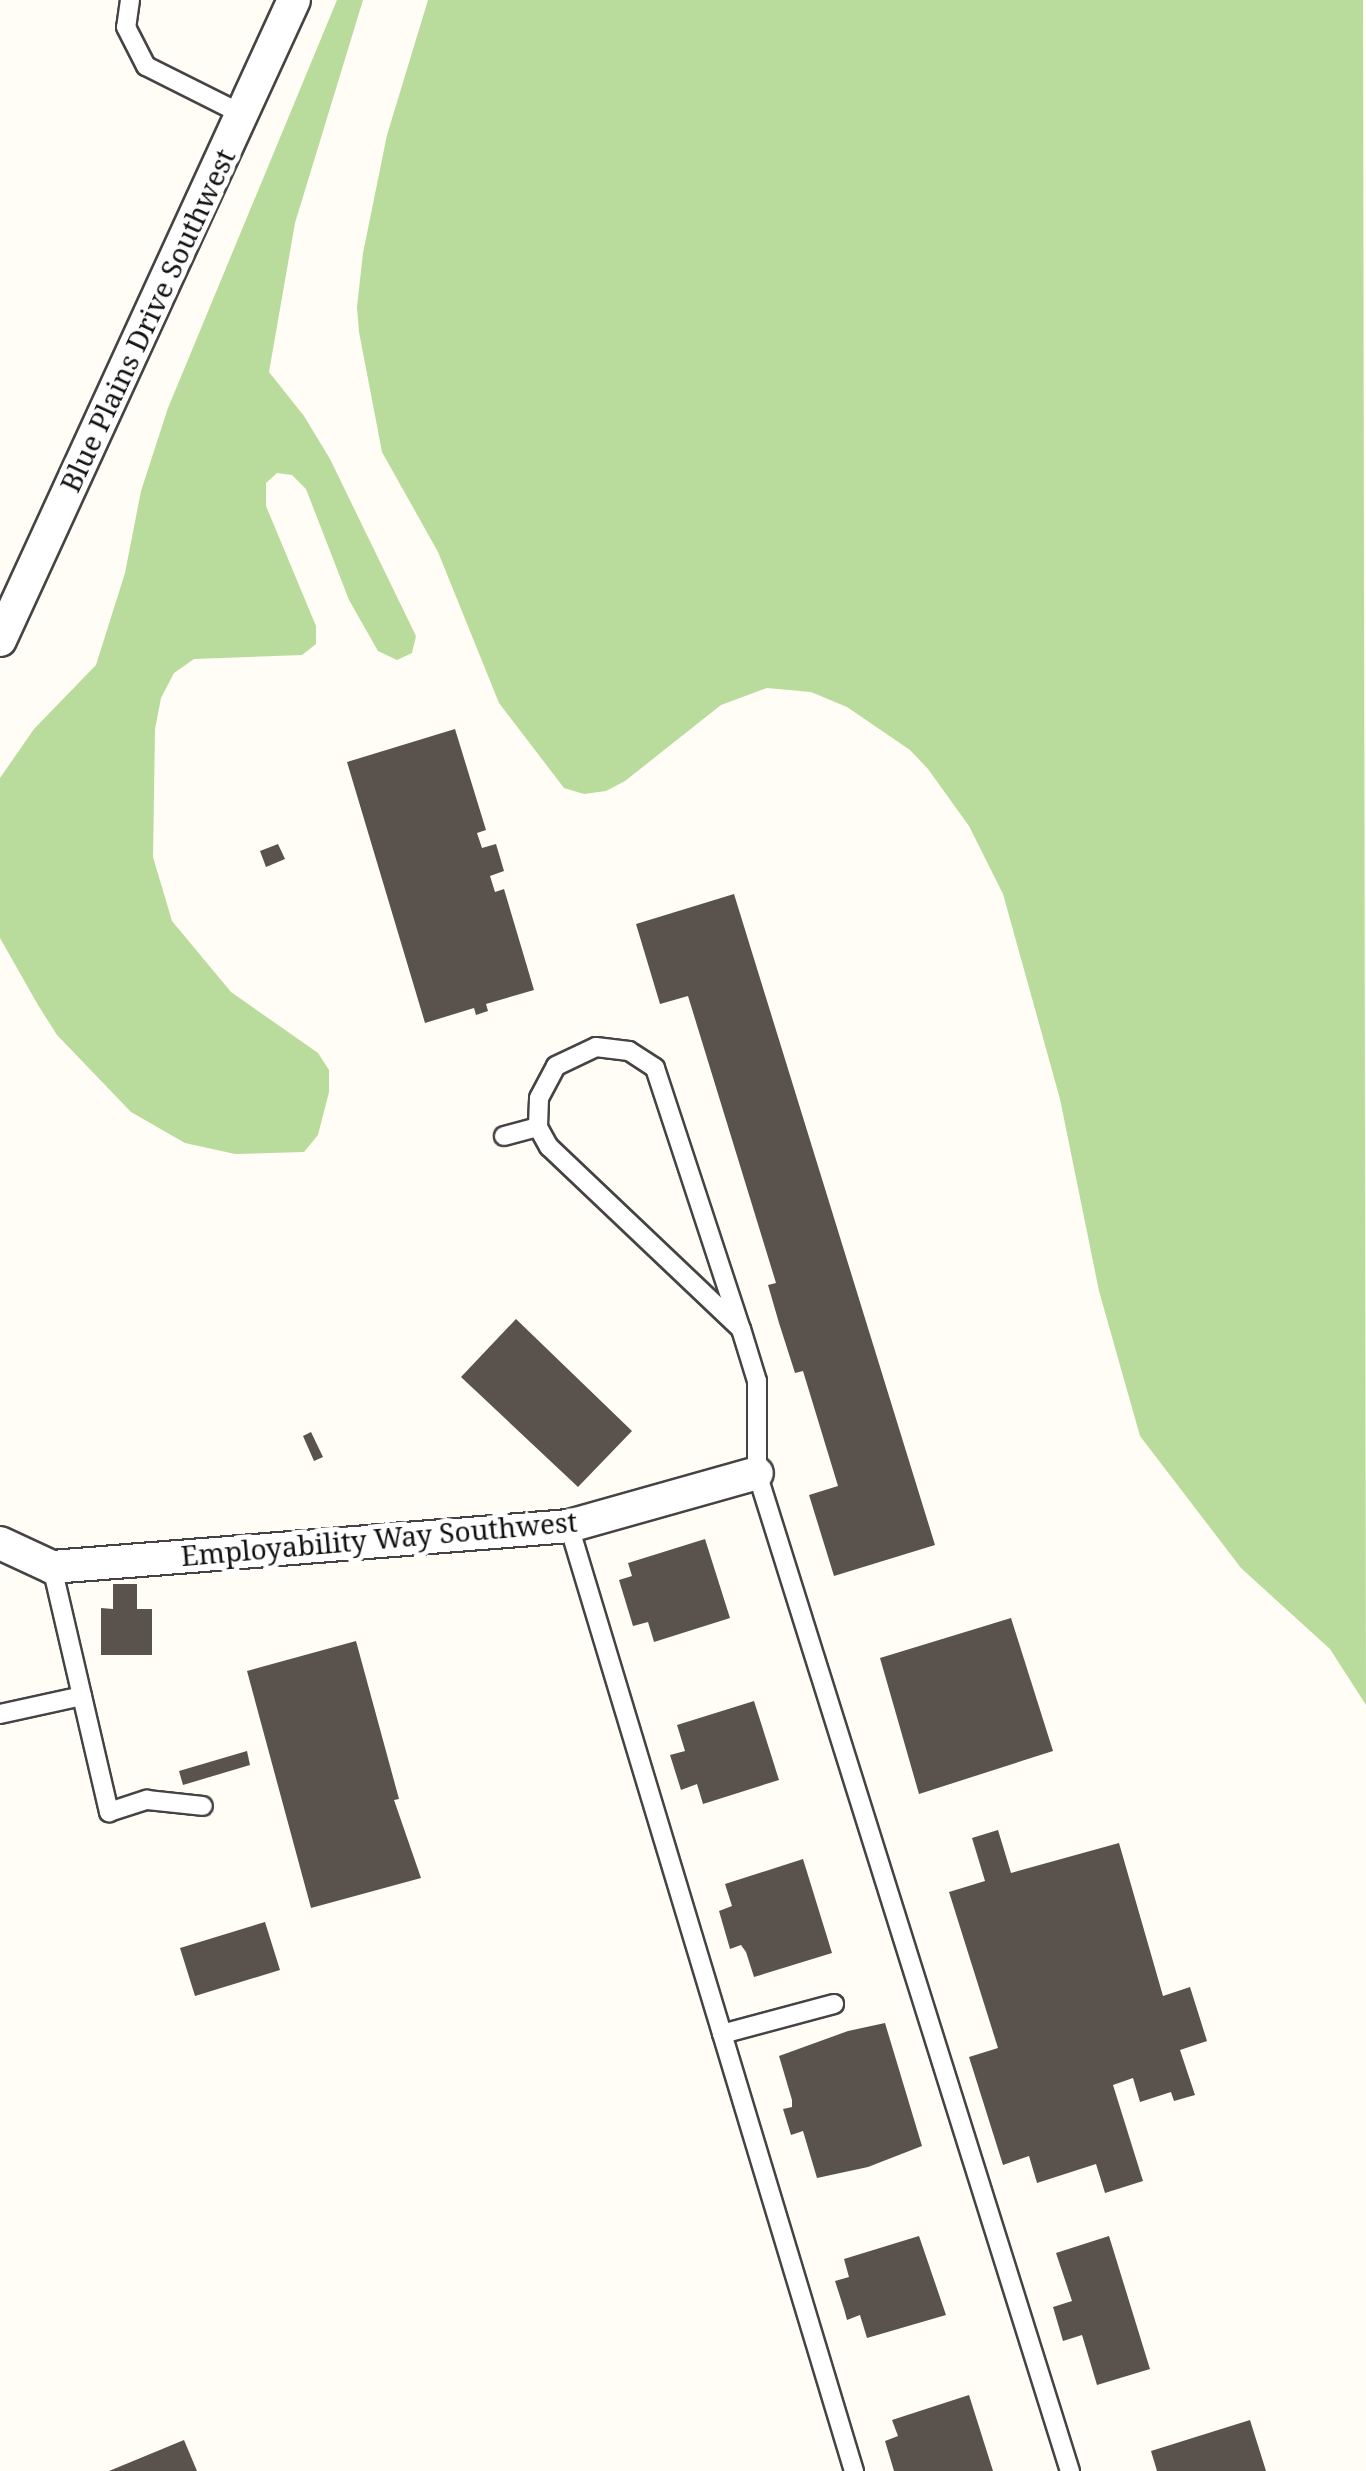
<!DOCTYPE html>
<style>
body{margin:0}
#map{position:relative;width:1366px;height:2471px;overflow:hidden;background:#fffdf5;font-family:"Noto Serif",serif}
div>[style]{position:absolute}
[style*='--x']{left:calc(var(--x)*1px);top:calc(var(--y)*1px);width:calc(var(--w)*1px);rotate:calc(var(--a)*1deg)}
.forest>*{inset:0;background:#b9dc9c}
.building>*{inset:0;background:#5a524d}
.roads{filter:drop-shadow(2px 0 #444) drop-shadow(-2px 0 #444) drop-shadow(0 2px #444) drop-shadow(0 -2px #444)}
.service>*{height:18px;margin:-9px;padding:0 9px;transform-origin:9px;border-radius:9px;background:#fff}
.minor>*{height:32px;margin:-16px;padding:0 16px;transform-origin:16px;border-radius:16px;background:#fff}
span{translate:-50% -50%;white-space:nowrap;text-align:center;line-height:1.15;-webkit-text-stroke:10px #fff;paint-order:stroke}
.street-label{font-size:28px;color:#111}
</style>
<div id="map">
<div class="forest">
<i style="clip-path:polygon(337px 0,363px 0,295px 223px,269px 372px,304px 416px,330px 459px,416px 636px,412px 653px,397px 660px,378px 651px,349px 600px,306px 489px,292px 475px,277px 473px,266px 483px,266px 506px,316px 626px,316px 644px,302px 655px,194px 659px,174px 673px,161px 698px,155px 729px,153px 857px,172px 921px,231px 992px,318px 1053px,329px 1070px,329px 1092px,318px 1135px,304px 1152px,235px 1154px,185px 1143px,131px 1112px,57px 1035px,38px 1005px,0 938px,0 778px,34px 729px,96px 665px,125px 573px,141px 491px,168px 408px)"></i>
<i style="clip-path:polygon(428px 0,1363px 0,1366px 1705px,1330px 1649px,1241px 1568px,1140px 1436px,1099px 1291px,1060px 1099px,1003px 894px,969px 826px,928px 769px,910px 750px,847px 707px,811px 692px,767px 688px,721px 705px,625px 781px,606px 791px,584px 794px,564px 788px,499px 703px,438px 552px,382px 452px,359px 332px,357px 307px,363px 253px,387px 135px)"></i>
</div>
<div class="building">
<i style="clip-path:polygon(455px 729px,486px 830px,477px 833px,482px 848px,496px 844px,504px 871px,490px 876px,495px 892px,504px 889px,534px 990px,486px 1004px,488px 1011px,476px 1015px,474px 1008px,425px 1023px,347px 762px)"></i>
<i style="clip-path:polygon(278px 844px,285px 859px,266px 867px,260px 851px)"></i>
<i style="clip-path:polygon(734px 894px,935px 1545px,834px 1576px,809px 1495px,838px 1486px,803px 1371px,795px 1373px,779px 1323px,768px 1285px,776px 1283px,688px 996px,660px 1004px,636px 924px)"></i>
<i style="clip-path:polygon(516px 1319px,632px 1431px,578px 1487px,461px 1377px)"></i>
<i style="clip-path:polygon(311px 1432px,323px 1457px,314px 1461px,303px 1436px)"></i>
<i style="clip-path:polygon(705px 1539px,730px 1618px,654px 1642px,648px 1622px,633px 1626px,619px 1580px,632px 1576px,628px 1563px)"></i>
<i style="clip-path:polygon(113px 1584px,137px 1584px,137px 1609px,152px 1609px,152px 1655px,101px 1655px,101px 1608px,113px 1609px)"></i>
<i style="clip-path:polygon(1011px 1618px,1053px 1751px,919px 1794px,880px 1658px)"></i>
<i style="clip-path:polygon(356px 1641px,399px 1799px,394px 1800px,421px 1878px,311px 1908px,247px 1671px)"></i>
<i style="clip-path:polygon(754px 1701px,779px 1780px,703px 1804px,697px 1784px,681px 1790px,670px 1755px,685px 1751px,677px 1725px)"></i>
<i style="clip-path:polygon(247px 1751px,250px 1765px,183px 1785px,179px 1771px)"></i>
<i style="clip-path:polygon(998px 1830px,1011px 1873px,1119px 1843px,1163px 1996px,1190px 1987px,1207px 2041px,1180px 2050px,1195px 2095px,1174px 2101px,1171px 2092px,1140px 2102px,1133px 2078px,1113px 2085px,1143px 2181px,1105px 2193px,1096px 2164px,1037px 2183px,1029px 2156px,1003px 2165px,969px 2057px,998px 2048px,949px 1892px,985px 1881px,972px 1838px)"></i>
<i style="clip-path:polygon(803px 1859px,832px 1953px,754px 1977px,746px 1952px,741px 1945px,730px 1949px,719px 1911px,732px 1906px,725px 1884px)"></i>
<i style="clip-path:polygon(265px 1922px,280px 1970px,195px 1996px,180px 1948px)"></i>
<i style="clip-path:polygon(885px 2023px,922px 2146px,868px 2167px,817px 2178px,803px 2131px,791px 2135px,783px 2109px,792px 2107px,792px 2100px,779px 2056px,848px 2031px)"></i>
<i style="clip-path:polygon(919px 2236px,946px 2315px,867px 2338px,860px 2315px,847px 2320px,844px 2309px,835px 2281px,849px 2277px,844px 2259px)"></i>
<i style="clip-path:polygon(1109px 2236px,1150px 2369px,1097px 2385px,1082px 2335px,1063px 2341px,1053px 2307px,1072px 2301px,1056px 2253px)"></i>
<i style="clip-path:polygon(969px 2395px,993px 2471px,894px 2471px,885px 2441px,898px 2436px,892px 2420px)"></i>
<i style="clip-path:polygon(1250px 2420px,1266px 2471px,1157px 2471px,1151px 2451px)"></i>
<i style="clip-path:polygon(184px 2440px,197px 2471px,109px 2471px)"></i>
</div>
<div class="roads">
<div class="service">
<i style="--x:130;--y:0;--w:27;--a:98"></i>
<i style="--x:126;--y:27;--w:44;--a:62.9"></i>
<i style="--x:146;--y:66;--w:107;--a:26.6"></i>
<i style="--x:504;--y:1136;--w:35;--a:-15"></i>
<i style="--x:741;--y:1329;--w:265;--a:-136.5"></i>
<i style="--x:549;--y:1147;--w:23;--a:-119"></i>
<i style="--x:538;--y:1127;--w:29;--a:-88"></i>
<i style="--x:539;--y:1098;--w:36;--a:-62"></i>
<i style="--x:556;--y:1066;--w:44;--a:-25.4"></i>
<i style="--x:596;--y:1047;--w:33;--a:7"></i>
<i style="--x:629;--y:1051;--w:31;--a:33"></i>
<i style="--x:655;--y:1068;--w:275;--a:71.8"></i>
<i style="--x:741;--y:1329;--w:54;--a:72.9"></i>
<i style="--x:757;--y:1381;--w:92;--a:90"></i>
<i style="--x:757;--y:1473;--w:1046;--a:72.59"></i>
<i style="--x:569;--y:1526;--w:987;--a:73.22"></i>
<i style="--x:52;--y:1567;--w:252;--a:76.9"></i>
<i style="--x:109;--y:1812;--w:40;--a:-18"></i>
<i style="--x:147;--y:1800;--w:56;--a:6.1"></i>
<i style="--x:0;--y:1714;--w:84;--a:-12.4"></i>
<i style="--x:722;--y:2034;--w:116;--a:-15"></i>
</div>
<div class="minor">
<i style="--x:0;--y:640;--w:704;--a:-65.33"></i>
<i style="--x:0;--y:1543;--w:57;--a:24.8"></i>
<i style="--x:52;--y:1567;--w:519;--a:-4.53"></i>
<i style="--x:569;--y:1526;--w:195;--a:-15.7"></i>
</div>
</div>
<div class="street-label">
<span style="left:147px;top:320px;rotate:-65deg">Blue Plains Drive Southwest</span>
<span style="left:379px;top:1538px;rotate:-5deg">Employability Way Southwest</span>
</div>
</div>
